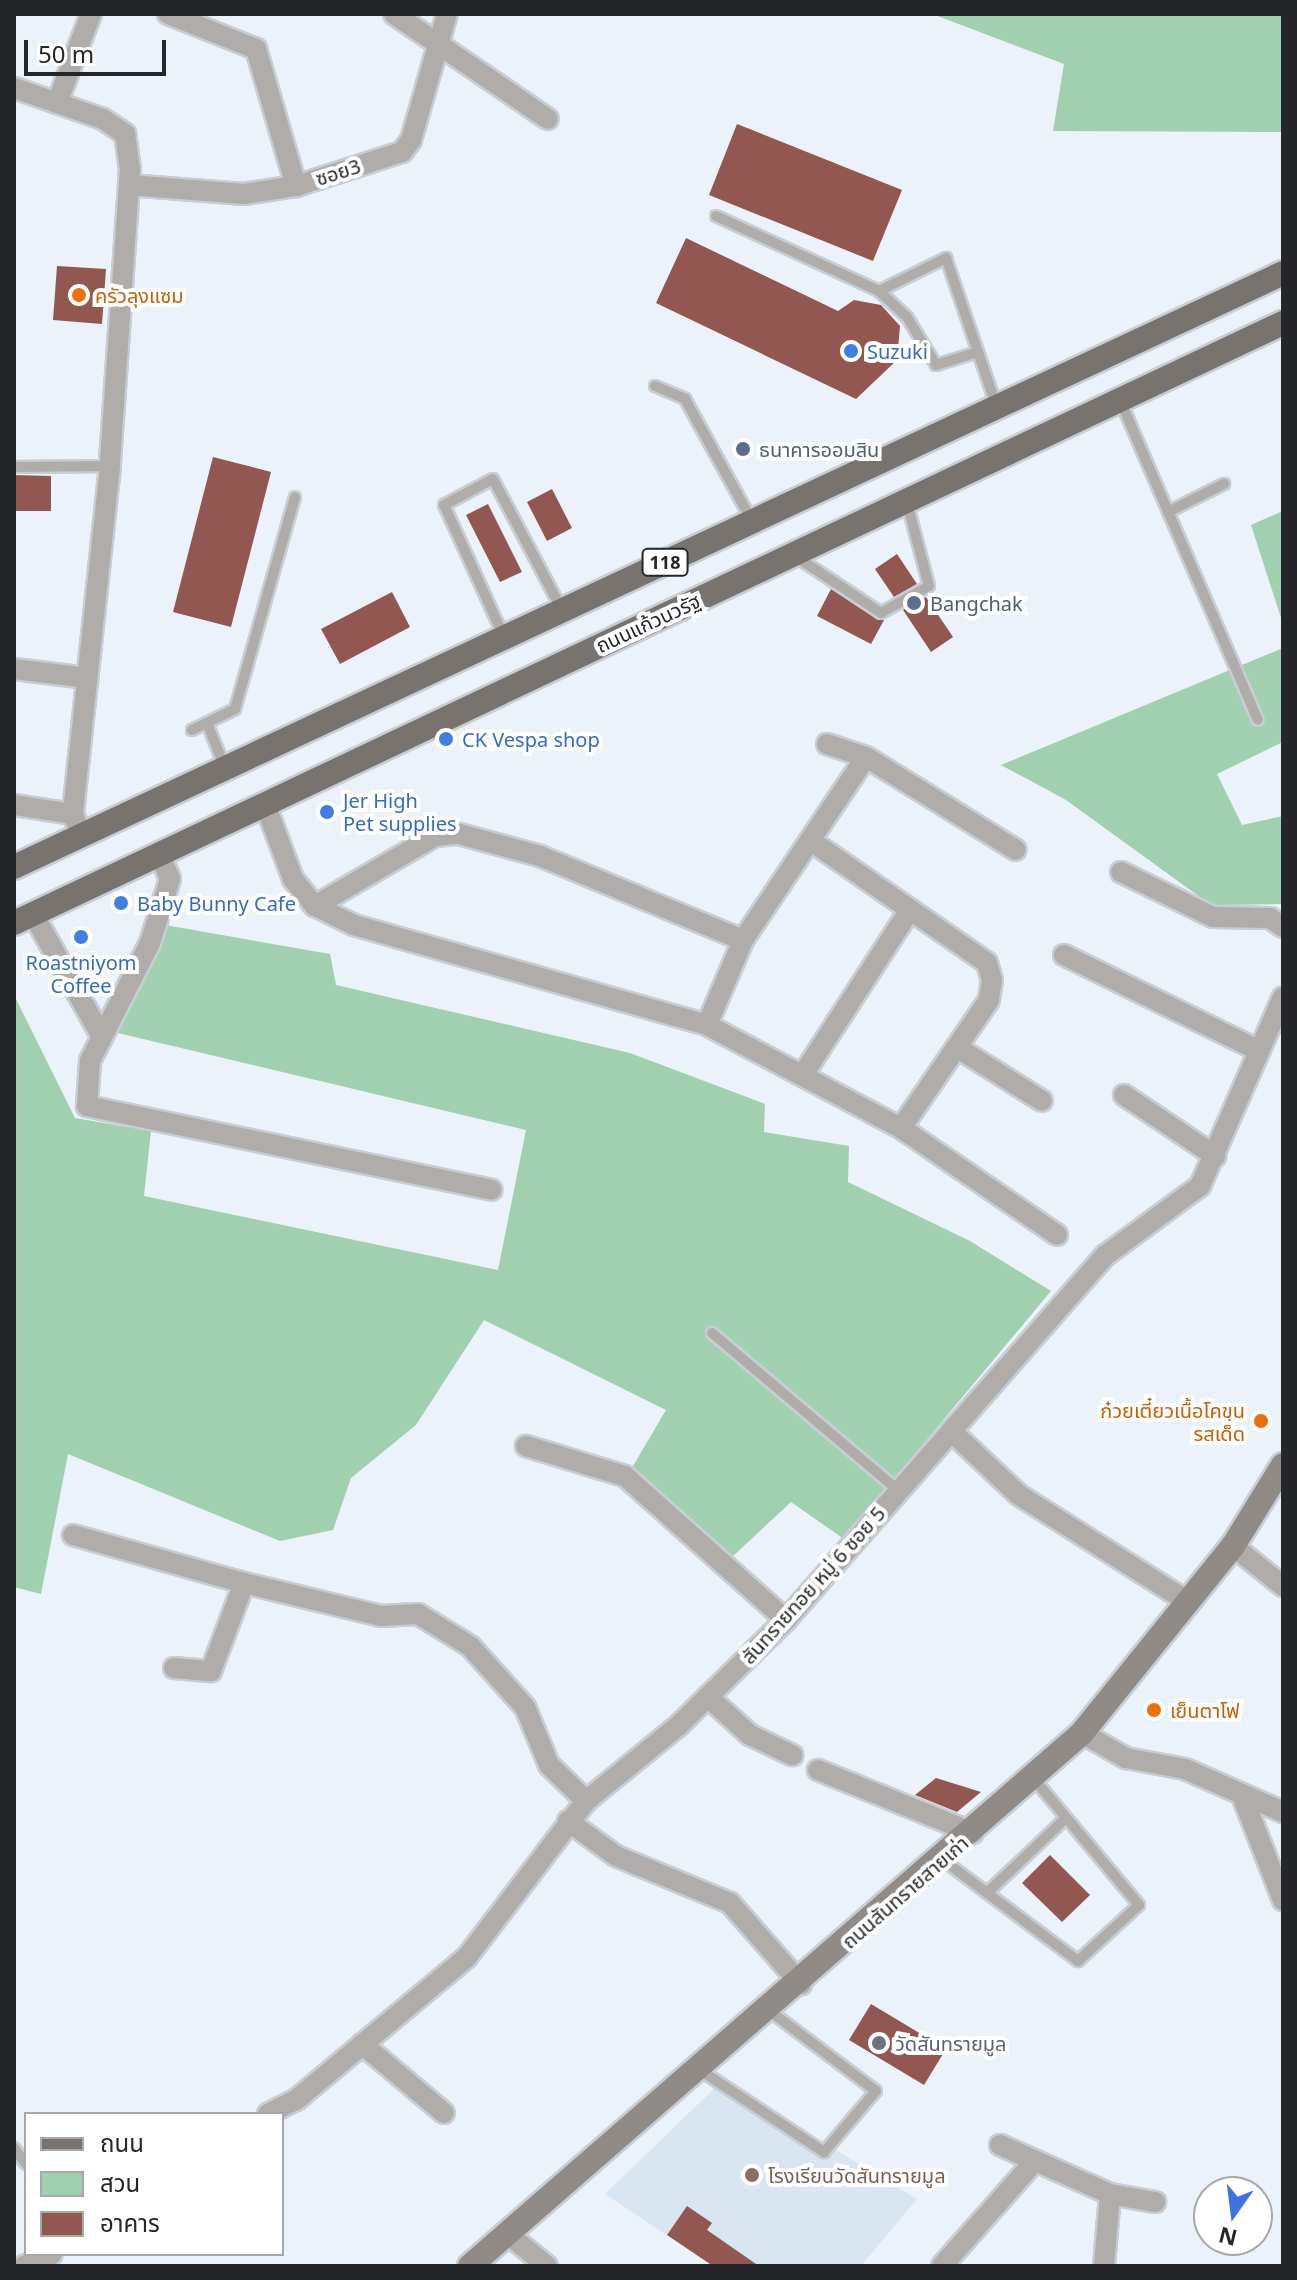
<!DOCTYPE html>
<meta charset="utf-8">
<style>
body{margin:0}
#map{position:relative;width:1297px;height:2280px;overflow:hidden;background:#ebf2f9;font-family:"Noto Sans","Noto Sans Thai",sans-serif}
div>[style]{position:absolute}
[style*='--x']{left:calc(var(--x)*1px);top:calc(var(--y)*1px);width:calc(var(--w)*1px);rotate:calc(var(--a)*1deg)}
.built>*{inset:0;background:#dae5f2}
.green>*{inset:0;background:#a0d0b0}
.building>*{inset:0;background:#935751}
.roads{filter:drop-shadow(2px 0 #c7cdd4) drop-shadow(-2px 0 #c7cdd4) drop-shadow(0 2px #c7cdd4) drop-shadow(0 -2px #c7cdd4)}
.service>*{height:10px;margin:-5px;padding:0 5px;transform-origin:5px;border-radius:5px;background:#b0acaa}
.minor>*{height:20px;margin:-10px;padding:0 10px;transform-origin:10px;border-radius:10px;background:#b0acaa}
.secondary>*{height:24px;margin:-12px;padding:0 12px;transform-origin:12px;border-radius:12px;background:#908b87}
.primary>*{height:24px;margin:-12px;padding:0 12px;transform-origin:12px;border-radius:12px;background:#79736f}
.dots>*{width:22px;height:22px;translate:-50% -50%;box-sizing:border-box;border:4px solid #fff;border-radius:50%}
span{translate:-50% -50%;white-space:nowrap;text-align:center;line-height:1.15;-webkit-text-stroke:8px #fff;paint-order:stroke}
.shield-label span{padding:2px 6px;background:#fff;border:2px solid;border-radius:6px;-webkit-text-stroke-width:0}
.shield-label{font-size:18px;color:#242629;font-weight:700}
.street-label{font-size:20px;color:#242629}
.food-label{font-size:20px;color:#c56008}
.left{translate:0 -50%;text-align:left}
.right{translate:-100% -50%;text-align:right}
.shop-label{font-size:20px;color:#366cbe}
.service-label{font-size:20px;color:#4e5e75}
.worship-label{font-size:20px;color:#5b616d}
.education-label{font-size:20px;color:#785e54}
.frame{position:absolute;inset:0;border:16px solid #242629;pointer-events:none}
.legend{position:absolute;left:24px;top:2112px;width:260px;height:144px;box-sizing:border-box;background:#fff;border:2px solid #a7a8a9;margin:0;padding:10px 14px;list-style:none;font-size:24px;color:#242629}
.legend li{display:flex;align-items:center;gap:16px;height:40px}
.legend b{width:40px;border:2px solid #a7a8a9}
.north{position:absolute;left:1193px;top:2176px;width:80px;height:80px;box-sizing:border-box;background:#fff;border:2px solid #a7a8a9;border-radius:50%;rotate:194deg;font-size:22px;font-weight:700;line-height:32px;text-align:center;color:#242629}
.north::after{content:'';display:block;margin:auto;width:28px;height:36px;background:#3f73e4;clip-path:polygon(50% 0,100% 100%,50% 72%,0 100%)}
.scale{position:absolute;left:24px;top:40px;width:142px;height:36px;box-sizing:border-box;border:4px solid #242629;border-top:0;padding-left:10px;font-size:24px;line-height:28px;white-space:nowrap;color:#242629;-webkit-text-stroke:6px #fff;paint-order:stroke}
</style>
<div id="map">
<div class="built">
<i style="clip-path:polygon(722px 2081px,917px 2199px,861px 2266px,713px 2266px,605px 2194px)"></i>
</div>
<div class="green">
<i style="clip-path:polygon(932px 14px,1283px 14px,1283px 132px,1053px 131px,1064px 64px)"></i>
<i style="clip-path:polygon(1283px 511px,1283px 624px,1251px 525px)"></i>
<i style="clip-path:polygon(1283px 648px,1283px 742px,1217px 774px,1242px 825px,1283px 816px,1283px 904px,1211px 905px,1066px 800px,1001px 765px)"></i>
<i style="clip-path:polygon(165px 925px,330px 954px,336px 985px,630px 1053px,765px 1104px,764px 1132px,849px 1146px,848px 1182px,970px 1241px,1051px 1291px,844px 1539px,791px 1502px,732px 1557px,630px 1471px,666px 1410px,484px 1320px,416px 1425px,351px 1478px,333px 1530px,280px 1541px,68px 1454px,41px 1594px,14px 1587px,14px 995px,75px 1118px,151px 1131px,144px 1196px,498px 1270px,526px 1130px,118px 1033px)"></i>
</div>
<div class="building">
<i style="clip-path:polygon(737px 124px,902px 190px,873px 261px,709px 195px)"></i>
<i style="clip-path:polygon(686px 238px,838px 311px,854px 300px,881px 305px,900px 326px,897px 360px,856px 399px,656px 303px)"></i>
<i style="clip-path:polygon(57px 266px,106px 269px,102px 324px,53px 320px)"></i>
<i style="clip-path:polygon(213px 457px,271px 472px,231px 627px,173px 612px)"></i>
<i style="clip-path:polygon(14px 475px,51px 476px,51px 511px,14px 511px)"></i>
<i style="clip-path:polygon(552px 489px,572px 528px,547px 541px,527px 502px)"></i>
<i style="clip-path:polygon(488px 504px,522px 572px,500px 582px,466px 515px)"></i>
<i style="clip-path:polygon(897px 554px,917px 584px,894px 597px,875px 569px)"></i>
<i style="clip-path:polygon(831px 589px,884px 620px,871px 644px,817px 616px)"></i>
<i style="clip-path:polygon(392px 592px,410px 627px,340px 664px,321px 629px)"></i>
<i style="clip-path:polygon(926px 597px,953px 637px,931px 652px,903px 610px)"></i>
<i style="clip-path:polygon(936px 1778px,981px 1792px,957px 1812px,915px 1795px)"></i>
<i style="clip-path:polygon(1050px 1855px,1090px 1895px,1062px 1922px,1022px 1883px)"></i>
<i style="clip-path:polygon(871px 2004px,946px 2049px,924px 2085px,849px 2040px)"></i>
<i style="clip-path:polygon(687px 2206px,712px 2223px,707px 2230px,759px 2266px,713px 2266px,667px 2235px)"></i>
</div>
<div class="roads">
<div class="service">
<i style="--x:716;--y:216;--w:179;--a:24.7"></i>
<i style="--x:879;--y:291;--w:38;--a:43"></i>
<i style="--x:907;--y:317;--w:56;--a:58.9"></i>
<i style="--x:936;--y:365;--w:44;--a:-17.2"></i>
<i style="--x:879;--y:291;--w:75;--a:-26.2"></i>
<i style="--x:946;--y:258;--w:155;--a:71.2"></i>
<i style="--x:655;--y:386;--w:33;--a:23"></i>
<i style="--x:685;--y:399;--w:139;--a:61.2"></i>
<i style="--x:1120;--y:400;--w:348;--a:66.7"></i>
<i style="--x:14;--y:467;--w:96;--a:-0.6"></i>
<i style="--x:1168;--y:512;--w:63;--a:-26.6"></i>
<i style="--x:795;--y:556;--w:103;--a:33.5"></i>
<i style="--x:881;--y:613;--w:55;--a:-29.4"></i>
<i style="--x:929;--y:586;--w:86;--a:-104.8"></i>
<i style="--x:504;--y:637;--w:145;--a:-114.4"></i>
<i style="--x:444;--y:505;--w:55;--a:-28"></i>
<i style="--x:493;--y:479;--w:148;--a:62.2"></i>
<i style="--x:207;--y:723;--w:48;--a:68.2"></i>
<i style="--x:192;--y:730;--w:48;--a:-26"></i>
<i style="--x:235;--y:709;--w:220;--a:-74.2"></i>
<i style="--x:712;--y:1333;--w:245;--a:40.2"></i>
<i style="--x:943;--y:1860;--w:169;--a:36.8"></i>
<i style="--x:1078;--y:1961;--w:83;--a:-42.6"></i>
<i style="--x:1139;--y:1905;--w:164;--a:-129.8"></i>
<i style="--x:987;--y:1893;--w:109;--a:-43.5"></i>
<i style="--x:700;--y:2070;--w:149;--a:33.5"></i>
<i style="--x:824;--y:2152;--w:80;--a:-49.6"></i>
<i style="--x:876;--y:2091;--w:133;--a:-143"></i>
<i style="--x:14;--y:2148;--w:20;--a:53"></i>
</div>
<div class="minor">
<i style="--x:168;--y:14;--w:95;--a:21.7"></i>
<i style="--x:256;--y:49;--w:143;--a:73.7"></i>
<i style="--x:394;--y:14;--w:186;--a:34.3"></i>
<i style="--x:14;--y:88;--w:94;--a:19.2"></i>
<i style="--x:103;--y:119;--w:27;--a:34"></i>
<i style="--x:125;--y:134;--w:35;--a:82"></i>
<i style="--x:130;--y:169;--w:298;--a:93.9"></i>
<i style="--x:110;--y:466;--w:350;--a:96.1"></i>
<i style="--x:73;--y:814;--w:22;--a:69"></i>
<i style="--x:57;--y:103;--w:95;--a:-69.1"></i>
<i style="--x:129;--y:185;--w:115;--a:4.5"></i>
<i style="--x:244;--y:194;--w:53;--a:-8.7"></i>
<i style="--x:296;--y:186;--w:111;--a:-17.8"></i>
<i style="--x:402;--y:152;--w:15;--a:-53"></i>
<i style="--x:411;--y:140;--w:131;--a:-74.1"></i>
<i style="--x:14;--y:669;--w:74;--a:7"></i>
<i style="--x:827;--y:744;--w:41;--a:18.4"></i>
<i style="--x:866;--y:757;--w:176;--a:31.8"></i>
<i style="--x:265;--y:804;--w:80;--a:69.5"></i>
<i style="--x:293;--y:879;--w:35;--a:51"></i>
<i style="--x:315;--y:906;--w:43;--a:26"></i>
<i style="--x:354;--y:925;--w:367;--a:15.8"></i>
<i style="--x:707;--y:1025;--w:220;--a:28"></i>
<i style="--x:901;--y:1128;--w:189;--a:34.4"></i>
<i style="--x:14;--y:805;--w:60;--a:8.7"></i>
<i style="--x:811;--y:841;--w:214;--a:34.7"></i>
<i style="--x:987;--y:963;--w:18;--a:74"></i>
<i style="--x:992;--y:980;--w:20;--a:99"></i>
<i style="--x:989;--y:1000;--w:155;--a:124.5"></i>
<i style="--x:159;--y:854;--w:27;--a:66"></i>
<i style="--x:170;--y:879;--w:67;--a:107.4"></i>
<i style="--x:150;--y:943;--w:132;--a:117"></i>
<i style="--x:90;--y:1061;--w:45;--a:93.8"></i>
<i style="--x:87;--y:1106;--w:413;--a:11.7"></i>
<i style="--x:1121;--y:872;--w:102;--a:26.1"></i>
<i style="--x:1213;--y:917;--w:57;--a:1"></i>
<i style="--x:1270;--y:918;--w:16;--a:35"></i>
<i style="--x:315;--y:906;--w:139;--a:-30.3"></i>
<i style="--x:435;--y:836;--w:24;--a:-5"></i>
<i style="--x:459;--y:834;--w:84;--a:15.2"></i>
<i style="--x:540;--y:856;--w:220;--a:22.5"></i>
<i style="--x:33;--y:914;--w:141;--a:60.7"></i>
<i style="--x:1064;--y:955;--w:214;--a:26.1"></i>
<i style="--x:707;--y:1025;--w:92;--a:-67"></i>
<i style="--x:743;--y:940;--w:220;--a:-56.1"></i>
<i style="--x:958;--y:1048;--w:99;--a:32.2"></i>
<i style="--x:804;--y:1073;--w:194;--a:-57"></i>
<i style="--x:1124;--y:1095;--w:110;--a:33.8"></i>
<i style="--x:951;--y:1431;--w:93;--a:43.3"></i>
<i style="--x:1019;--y:1495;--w:202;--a:32.3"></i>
<i style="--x:526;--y:1446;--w:103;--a:16.9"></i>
<i style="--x:625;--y:1476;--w:216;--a:41.8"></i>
<i style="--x:73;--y:1535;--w:178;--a:15.7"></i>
<i style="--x:1233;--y:1546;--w:64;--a:38.7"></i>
<i style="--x:174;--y:1668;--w:37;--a:5"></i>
<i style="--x:211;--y:1671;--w:94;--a:-69.4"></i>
<i style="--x:244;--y:1583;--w:141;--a:13.5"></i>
<i style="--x:381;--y:1616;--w:37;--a:-3"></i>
<i style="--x:418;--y:1614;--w:61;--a:31.6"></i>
<i style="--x:470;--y:1646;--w:82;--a:48"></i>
<i style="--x:525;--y:1707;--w:63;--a:67.5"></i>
<i style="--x:549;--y:1765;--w:52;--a:44.2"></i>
<i style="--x:708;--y:1697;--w:57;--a:42.1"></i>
<i style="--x:750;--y:1735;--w:47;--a:25.5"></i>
<i style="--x:1082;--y:1733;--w:51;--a:29.6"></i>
<i style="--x:1126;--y:1758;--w:60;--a:10.6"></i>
<i style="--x:1185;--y:1769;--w:107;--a:23.7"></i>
<i style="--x:818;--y:1770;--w:167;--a:22.1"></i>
<i style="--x:1243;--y:1798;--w:110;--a:68.6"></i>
<i style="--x:568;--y:1821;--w:59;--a:36.1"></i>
<i style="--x:616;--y:1856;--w:123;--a:22.4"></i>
<i style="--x:730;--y:1903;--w:108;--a:48.8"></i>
<i style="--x:362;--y:2044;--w:107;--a:40.1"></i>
<i style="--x:268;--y:2114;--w:31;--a:-27"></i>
<i style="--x:296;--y:2100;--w:223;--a:-39.9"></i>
<i style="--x:467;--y:1957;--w:196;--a:-52.7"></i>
<i style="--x:586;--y:1801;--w:119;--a:-39.2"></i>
<i style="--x:678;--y:1726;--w:151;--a:-44.5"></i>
<i style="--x:786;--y:1620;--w:485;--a:-48.8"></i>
<i style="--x:1106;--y:1255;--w:117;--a:-36.3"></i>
<i style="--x:1200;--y:1186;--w:206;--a:-66.3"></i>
<i style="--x:1000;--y:2145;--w:120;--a:24"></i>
<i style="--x:1110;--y:2194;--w:46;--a:10.1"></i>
<i style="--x:509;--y:2235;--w:49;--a:39.2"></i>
<i style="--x:24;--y:2266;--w:30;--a:-23"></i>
<i style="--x:942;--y:2266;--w:137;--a:-48.5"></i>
<i style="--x:1104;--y:2266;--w:72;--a:-85.2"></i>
</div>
<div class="secondary">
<i style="--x:470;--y:2266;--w:812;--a:-41.05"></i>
<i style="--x:1082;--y:1733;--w:240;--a:-51.1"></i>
<i style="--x:1233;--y:1546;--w:95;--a:-58.3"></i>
</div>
<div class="primary">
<i style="--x:14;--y:867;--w:1401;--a:-25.08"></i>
<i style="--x:14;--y:923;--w:1404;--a:-25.31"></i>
</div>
</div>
<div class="dots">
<i style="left:79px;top:295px;background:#e8710a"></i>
<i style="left:851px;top:351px;background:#3f7fe0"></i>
<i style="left:743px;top:449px;background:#5c6f8a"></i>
<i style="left:914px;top:603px;background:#5c6f8a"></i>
<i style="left:446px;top:739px;background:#3f7fe0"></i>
<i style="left:327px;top:812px;background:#3f7fe0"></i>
<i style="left:121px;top:903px;background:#3f7fe0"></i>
<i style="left:81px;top:937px;background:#3f7fe0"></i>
<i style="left:1261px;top:1421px;background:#e8710a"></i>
<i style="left:1154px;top:1710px;background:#e8710a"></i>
<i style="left:879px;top:2043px;background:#6b7280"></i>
<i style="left:752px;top:2175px;background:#8d6e63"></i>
</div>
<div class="shield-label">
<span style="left:665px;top:562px">118</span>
</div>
<div class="street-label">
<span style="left:338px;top:172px;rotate:-18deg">ซอย3</span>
<span style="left:648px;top:623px;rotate:-25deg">ถนนแก้วนวรัฐ</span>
<span style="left:813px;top:1585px;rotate:-48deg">สันทรายทอย หมู่ 6 ซอย 5</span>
<span style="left:905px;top:1892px;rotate:-41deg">ถนนสันทรายสายเก่า</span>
</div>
<div class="food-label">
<span class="left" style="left:95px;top:295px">ครัวลุงแซม</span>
<span class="right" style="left:1245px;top:1422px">ก๋วยเตี๋ยวเนื้อโคขุน<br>รสเด็ด</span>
<span class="left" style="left:1170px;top:1710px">เย็นตาโฟ</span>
</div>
<div class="shop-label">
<span class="left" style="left:867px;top:351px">Suzuki</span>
<span class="left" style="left:462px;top:739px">CK Vespa shop</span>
<span class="left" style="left:343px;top:812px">Jer High<br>Pet supplies</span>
<span class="left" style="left:137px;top:903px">Baby Bunny Cafe</span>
<span style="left:81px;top:974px">Roastniyom<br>Coffee</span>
</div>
<div class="service-label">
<span class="left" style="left:759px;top:449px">ธนาคารออมสิน</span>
<span class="left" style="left:930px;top:603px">Bangchak</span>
</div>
<div class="worship-label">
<span class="left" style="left:895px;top:2043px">วัดสันทรายมูล</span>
</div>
<div class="education-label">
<span class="left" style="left:768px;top:2175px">โรงเรียนวัดสันทรายมูล</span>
</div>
<div class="frame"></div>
<ul class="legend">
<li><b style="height:10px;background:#79736f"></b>ถนน</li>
<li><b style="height:22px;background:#a0d0b0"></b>สวน</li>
<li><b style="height:22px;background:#935751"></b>อาคาร</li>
</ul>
<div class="north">N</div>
<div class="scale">50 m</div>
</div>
